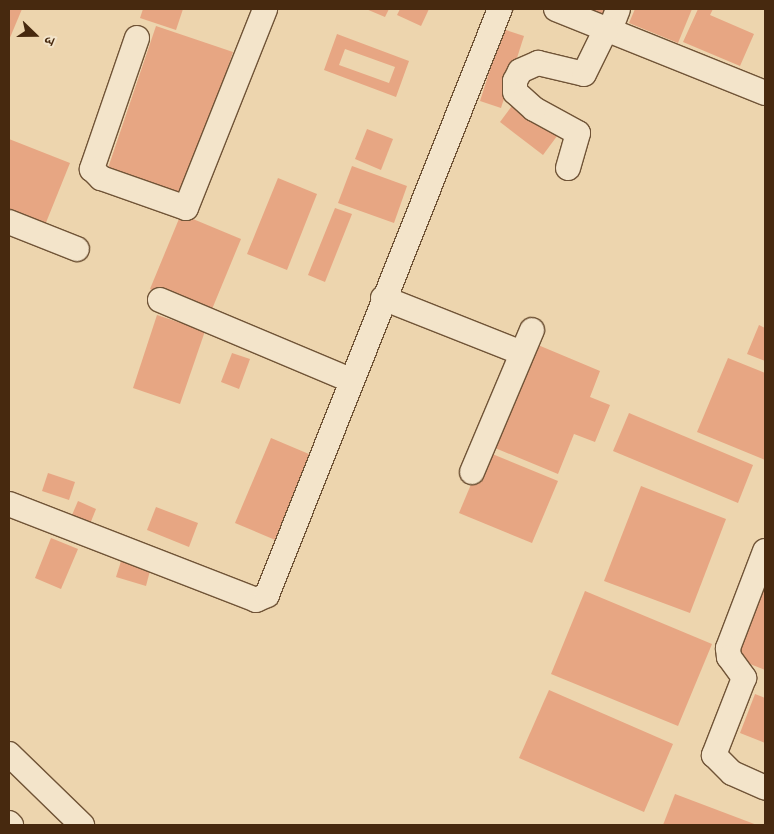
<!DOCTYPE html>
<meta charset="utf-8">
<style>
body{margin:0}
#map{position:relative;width:774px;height:834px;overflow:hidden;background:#edd5ae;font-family:"Old Standard TT","Noto Serif Devanagari",serif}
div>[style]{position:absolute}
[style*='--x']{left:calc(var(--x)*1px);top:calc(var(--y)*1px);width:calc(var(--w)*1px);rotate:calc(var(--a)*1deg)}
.building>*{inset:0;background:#e7a683}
.roads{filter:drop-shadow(1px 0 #705437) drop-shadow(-1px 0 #705437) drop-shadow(0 1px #705437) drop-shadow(0 -1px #705437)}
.minor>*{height:24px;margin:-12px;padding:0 12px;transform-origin:12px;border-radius:12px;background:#f3e4ca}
span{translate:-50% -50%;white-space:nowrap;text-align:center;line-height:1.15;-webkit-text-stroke:4.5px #f3e4ca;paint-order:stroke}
.frame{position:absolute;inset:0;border:10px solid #47290f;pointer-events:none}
.north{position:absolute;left:10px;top:10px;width:50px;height:50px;-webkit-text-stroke:4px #f3e4ca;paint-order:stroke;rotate:112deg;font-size:14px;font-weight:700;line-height:20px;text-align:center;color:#47290f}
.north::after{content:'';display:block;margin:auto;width:18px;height:22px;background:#47290f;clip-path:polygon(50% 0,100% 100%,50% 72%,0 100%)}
</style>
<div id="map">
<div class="building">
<i style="clip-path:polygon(9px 9px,22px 9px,9px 40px)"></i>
<i style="clip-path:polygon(143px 9px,183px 9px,176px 30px,140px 18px)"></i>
<i style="clip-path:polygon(366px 9px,389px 9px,385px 17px)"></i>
<i style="clip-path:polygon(400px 9px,429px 9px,421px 26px,397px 15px)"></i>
<i style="clip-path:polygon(582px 9px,614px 9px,609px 20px)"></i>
<i style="clip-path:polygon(635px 9px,692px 9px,678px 43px,629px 23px)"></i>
<i style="clip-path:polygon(698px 9px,713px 9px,710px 15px,754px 34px,740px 66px,683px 42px)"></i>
<i style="clip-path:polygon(156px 26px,233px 52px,182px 203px,105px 177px)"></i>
<i style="clip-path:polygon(503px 29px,524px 36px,501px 108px,480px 101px)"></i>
<i style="clip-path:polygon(evenodd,337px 34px,409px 61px,396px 97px,324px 70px,337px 34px,345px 49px,395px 67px,389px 83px,339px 65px,345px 49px)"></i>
<i style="clip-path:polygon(517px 99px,560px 132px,543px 155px,500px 122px)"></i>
<i style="clip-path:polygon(367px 129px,393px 139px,381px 170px,355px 159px)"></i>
<i style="clip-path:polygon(9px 139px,70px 163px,43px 230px,9px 216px)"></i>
<i style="clip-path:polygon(352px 166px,407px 186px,394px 223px,338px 203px)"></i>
<i style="clip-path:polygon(278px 178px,317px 194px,287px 270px,247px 254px)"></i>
<i style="clip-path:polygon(335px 208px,352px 214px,325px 282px,308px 275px)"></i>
<i style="clip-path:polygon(181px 214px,241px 239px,210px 314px,150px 289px)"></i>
<i style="clip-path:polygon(157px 315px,205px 331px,180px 404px,133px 388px)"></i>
<i style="clip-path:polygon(759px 325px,765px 328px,765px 361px,747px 354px)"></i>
<i style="clip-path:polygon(538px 345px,600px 371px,590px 397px,610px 405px,595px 442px,574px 434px,558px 474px,495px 448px)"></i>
<i style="clip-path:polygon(232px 353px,250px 359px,239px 389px,221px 382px)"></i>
<i style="clip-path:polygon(728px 358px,765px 373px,765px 460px,697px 432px)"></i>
<i style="clip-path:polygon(629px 413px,753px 465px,738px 503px,613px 451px)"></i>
<i style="clip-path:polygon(271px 438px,316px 457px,280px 542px,235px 523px)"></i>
<i style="clip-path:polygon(485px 451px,558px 481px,532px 543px,459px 513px)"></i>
<i style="clip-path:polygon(48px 473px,75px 482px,69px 500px,42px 491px)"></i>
<i style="clip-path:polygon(641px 486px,726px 519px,690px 613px,604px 581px)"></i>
<i style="clip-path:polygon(78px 501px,96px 509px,88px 529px,69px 522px)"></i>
<i style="clip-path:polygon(156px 507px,198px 523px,189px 547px,147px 530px)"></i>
<i style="clip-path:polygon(51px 538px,78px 549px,61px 589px,35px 578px)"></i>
<i style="clip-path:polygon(122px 558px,151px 567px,146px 586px,116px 577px)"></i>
<i style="clip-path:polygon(765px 573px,765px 670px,732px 657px)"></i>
<i style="clip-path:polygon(585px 591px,712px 644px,678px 726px,551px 674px)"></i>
<i style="clip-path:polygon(549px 690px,673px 744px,644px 812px,519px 758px)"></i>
<i style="clip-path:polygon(755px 694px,765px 698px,765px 743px,740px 733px)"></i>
<i style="clip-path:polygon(675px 794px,757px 825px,663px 825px)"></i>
</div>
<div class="roads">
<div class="minor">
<i style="--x:556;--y:9;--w:225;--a:21.9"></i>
<i style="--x:610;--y:30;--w:22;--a:-69"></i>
<i style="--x:137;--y:38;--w:139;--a:109"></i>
<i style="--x:92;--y:169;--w:13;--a:45"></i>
<i style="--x:101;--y:178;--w:90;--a:19.4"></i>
<i style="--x:186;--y:208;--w:214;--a:-68.3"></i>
<i style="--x:568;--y:168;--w:36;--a:-74"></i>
<i style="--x:578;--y:133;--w:50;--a:-151.4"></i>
<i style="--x:534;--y:109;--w:25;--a:-138"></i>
<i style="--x:515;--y:92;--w:11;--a:-90"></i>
<i style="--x:515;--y:81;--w:11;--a:-63"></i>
<i style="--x:520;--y:71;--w:20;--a:-24"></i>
<i style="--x:538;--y:63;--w:47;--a:13.4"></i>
<i style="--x:584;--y:74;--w:50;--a:-63.9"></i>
<i style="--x:9;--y:222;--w:73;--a:21.7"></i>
<i style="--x:383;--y:298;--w:149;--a:21.6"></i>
<i style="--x:160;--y:300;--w:206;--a:22.8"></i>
<i style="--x:472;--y:472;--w:154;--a:-67.1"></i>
<i style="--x:9;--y:504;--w:265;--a:21.2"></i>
<i style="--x:256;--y:600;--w:12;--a:-24"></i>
<i style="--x:267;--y:595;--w:631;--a:-68.32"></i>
<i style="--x:765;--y:551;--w:104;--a:110.9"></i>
<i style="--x:728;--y:648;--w:9;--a:84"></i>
<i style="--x:729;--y:657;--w:26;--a:54"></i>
<i style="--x:744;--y:678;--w:83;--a:111.3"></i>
<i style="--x:714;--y:755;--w:25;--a:45"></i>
<i style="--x:732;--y:773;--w:36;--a:24"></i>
<i style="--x:9;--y:754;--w:102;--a:44.2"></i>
<i style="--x:9;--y:823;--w:3;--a:45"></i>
</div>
</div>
<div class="frame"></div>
<div class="north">उ</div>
</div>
